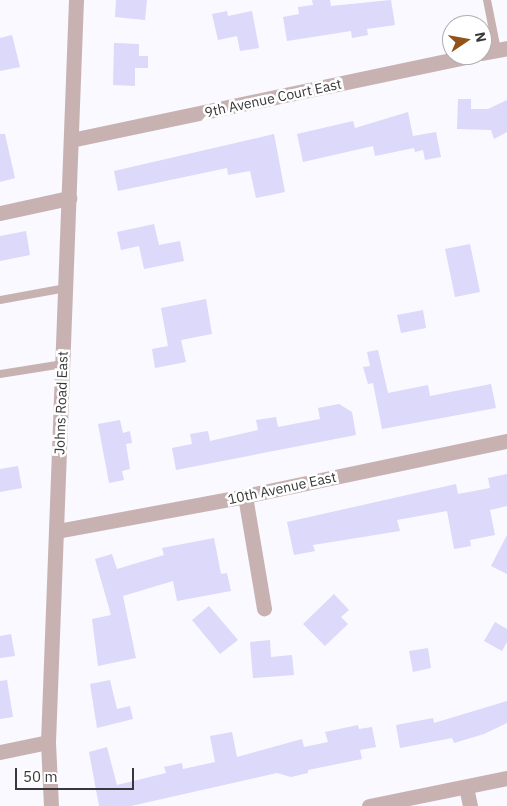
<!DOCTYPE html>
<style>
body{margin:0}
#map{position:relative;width:507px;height:806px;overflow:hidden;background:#f9f9ff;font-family:"IBM Plex Sans",sans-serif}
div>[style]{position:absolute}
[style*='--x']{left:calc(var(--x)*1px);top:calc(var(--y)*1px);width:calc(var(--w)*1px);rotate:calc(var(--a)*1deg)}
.building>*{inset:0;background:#dcd9fa}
.lane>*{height:8px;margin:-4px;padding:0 4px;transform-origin:4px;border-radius:4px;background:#c8b2b1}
.street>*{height:15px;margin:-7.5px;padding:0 7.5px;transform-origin:7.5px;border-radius:7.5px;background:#c8b2b1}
span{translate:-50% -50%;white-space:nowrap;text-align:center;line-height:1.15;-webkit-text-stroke:5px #fff;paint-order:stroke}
.street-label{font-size:14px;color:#38373a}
.north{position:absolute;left:442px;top:15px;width:50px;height:50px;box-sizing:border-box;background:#fff;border:1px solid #afafb0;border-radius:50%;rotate:78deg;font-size:14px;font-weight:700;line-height:20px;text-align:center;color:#38373a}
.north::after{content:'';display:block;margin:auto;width:18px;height:22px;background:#92531a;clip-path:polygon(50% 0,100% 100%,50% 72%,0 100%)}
.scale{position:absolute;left:15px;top:768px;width:119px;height:22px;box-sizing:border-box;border:2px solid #38373a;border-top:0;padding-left:6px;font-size:15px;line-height:18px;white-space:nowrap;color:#38373a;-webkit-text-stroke:4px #fff;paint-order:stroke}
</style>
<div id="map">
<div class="building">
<i style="clip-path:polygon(116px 0,147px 0,145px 20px,115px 17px)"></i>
<i style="clip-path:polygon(312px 0,330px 0,331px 6px,391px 0,395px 25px,367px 29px,368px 35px,352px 38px,351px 31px,287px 41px,283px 17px,299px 14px,298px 7px,313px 5px)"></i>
<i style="clip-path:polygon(227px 11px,228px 16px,252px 11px,259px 48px,240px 51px,237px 36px,218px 40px,212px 14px)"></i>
<i style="clip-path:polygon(12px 35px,20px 67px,0 71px,0 38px)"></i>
<i style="clip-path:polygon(114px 43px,139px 44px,139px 56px,148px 56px,148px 68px,135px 68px,135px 86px,113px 85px)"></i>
<i style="clip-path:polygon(458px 99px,471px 99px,471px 109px,488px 109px,507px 100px,507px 132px,494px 139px,491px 130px,457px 129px)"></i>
<i style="clip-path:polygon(408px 112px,413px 136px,436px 132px,441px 157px,425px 160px,423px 150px,415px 152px,414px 148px,375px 156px,373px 146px,303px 162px,297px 134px,353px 121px,355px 128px)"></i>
<i style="clip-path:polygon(0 134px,5px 134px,15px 178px,0 182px)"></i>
<i style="clip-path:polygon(274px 134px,285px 192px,256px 198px,250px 171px,228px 175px,227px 168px,118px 191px,114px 171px)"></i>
<i style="clip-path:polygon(154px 224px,159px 245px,180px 241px,184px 261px,144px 269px,139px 246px,121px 250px,117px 232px)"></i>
<i style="clip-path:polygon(26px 231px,30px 255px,0 261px,0 236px)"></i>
<i style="clip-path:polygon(470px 244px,480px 292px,455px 297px,445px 249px)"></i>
<i style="clip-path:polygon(206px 299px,212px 334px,181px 340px,186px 362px,155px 368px,152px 349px,168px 346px,161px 308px)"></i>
<i style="clip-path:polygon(423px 310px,426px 328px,401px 333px,397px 315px)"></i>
<i style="clip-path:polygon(378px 350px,388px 393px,428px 385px,430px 396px,491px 384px,496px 408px,382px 429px,373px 383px,368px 384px,363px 367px,370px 366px,367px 352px)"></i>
<i style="clip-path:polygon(339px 404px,352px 412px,356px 435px,176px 470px,172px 448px,192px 444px,190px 434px,208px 431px,210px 441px,258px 430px,256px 420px,276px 417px,278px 427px,304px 422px,320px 419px,318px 408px)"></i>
<i style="clip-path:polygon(120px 420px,123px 433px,130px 431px,132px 443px,126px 444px,130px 469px,122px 471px,124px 480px,109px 483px,98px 424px)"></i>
<i style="clip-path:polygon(18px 466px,22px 488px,0 492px,0 469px)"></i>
<i style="clip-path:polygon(507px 474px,507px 506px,490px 510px,495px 535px,470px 540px,471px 546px,454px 549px,447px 511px,397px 520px,400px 531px,313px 545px,315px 551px,294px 555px,287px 522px,456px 484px,458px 494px,490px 488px,488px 478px)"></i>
<i style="clip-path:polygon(507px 535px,507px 574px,491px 566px)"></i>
<i style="clip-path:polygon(214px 538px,221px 574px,227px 573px,231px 591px,177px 601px,173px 581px,123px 596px,136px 658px,98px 666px,92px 619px,111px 615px,95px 559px,112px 554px,117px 569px,164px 555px,162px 548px)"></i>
<i style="clip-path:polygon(334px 594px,349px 610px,341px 617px,348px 624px,325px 646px,303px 624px)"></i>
<i style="clip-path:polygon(209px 606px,238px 640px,220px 654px,192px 620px)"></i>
<i style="clip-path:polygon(495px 622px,507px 629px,507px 642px,502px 651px,484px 641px)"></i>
<i style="clip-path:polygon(11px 634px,15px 656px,0 658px,0 636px)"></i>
<i style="clip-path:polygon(270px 640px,271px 657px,292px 655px,294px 675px,253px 678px,250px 642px)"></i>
<i style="clip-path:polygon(428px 648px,431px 668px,413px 672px,409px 651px)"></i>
<i style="clip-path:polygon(7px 680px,13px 717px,0 719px,0 681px)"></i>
<i style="clip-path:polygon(110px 680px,117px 709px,130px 706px,133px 719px,97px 728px,90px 684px)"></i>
<i style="clip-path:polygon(507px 701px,507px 723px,484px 734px,454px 743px,452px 738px,400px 748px,396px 725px,433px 718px,434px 723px)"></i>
<i style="clip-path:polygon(358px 725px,359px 729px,372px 727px,376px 747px,360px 750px,362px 759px,308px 770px,308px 773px,291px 777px,277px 773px,131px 806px,99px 806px,89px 752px,107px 747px,117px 785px,166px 773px,164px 767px,182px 763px,183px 769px,215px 762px,210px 736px,232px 732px,237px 757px,302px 739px,304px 747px,328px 742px,325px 732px)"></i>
</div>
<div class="lane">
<i style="--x:487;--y:0;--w:51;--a:78.7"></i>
<i style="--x:0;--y:300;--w:67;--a:-10.3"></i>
<i style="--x:0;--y:374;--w:64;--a:-9"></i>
</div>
<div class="street">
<i style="--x:482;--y:53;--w:25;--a:-11"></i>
<i style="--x:71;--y:140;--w:412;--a:-11.9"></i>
<i style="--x:0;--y:213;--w:71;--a:-12.3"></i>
<i style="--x:245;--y:496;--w:114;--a:80.4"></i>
<i style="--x:57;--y:531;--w:191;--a:-10.5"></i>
<i style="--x:245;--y:496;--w:268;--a:-11.9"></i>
<i style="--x:0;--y:752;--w:49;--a:-11.8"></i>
<i style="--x:466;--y:787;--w:19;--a:78"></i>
<i style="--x:51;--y:806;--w:64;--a:-92.7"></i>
<i style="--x:48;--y:742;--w:743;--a:-87.84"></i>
<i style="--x:369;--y:806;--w:141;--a:-11.5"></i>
</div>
<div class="street-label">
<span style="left:273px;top:98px;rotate:-12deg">9th Avenue Court East</span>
<span style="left:61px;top:403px;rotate:-88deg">Johns Road East</span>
<span style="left:282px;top:488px;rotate:-12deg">10th Avenue East</span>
</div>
<div class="north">N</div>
<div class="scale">50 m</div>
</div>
